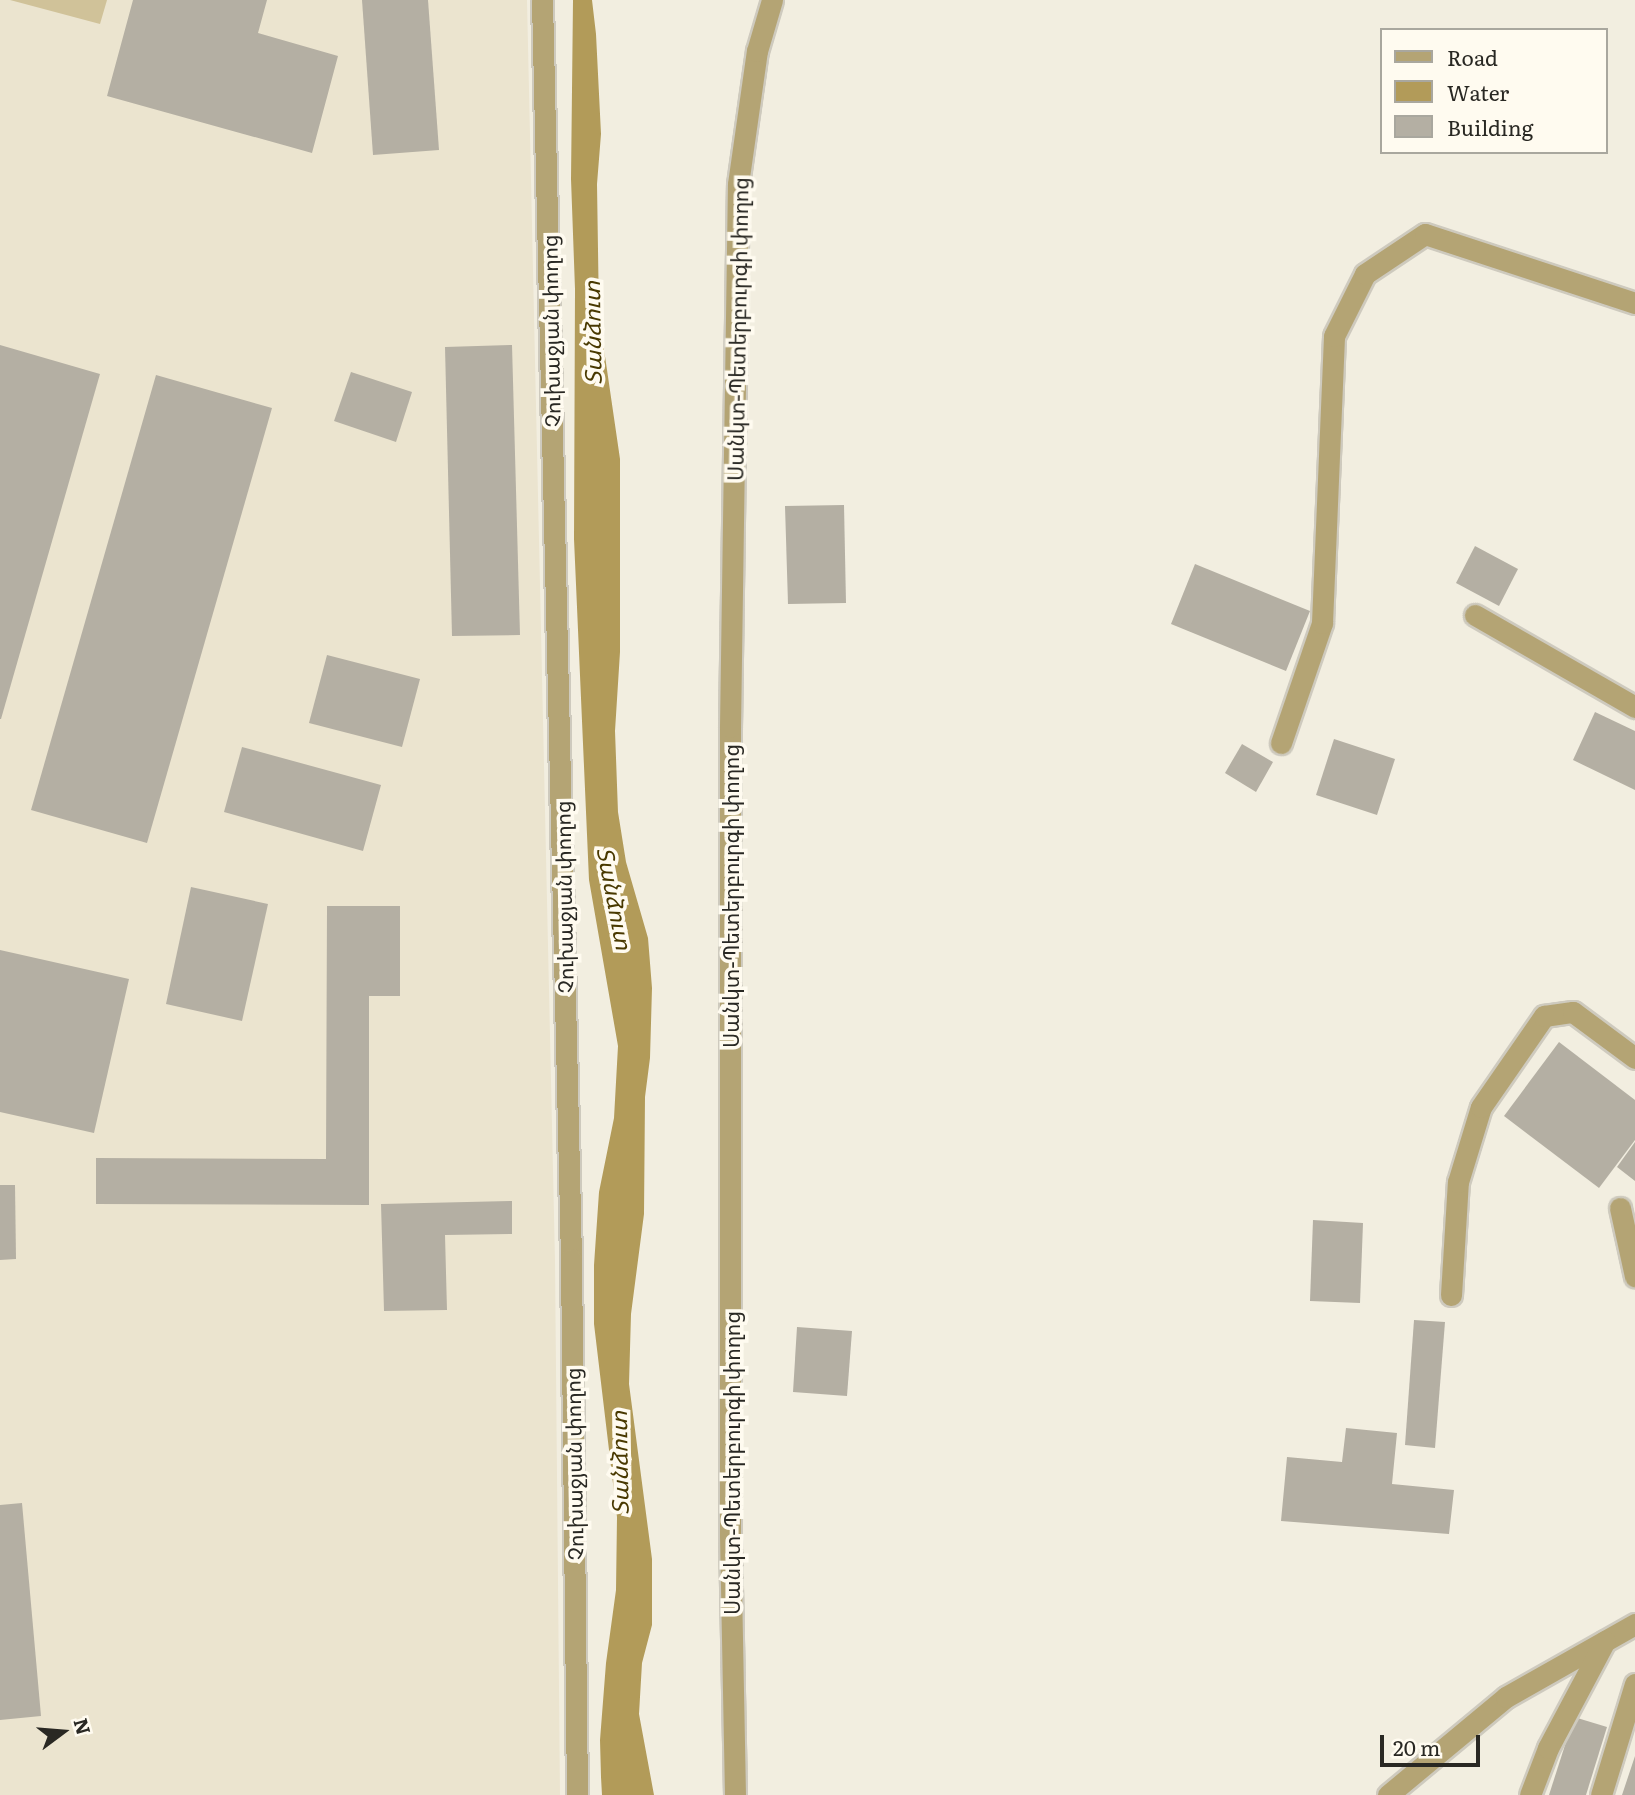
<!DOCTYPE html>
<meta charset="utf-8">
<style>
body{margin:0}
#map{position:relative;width:1635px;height:1795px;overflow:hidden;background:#f2eee0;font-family:Literata,"Noto Sans Armenian",serif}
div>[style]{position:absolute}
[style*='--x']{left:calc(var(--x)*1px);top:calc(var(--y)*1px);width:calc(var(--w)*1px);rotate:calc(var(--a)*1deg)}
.built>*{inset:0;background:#ebe4cf}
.green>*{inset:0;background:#d0c299}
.water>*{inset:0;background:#b29b59}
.building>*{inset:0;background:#b4afa3}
.roads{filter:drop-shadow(2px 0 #cecabe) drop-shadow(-2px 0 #cecabe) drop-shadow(0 2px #cecabe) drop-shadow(0 -2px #cecabe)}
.minor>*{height:21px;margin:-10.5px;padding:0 10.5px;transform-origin:10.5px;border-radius:10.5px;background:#b4a474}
span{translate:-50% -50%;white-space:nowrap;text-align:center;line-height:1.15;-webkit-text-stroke:7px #fffbf0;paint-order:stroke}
.street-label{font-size:21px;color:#292823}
.water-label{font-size:23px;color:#493900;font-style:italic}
.legend{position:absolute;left:1380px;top:28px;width:228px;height:126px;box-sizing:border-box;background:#fffbf0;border:2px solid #a9a79e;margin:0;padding:9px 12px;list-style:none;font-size:21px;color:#292823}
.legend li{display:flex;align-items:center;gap:14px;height:35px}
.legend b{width:35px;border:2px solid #a9a79e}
.north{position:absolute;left:28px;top:1697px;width:70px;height:70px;-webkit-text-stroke:5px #fffbf0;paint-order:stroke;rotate:74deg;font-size:19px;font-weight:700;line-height:28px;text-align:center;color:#292823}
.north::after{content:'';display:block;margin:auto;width:24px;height:32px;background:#292823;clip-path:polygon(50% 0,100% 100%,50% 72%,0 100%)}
.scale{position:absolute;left:1380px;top:1735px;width:100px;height:32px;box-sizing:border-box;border:4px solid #292823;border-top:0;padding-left:9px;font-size:21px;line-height:24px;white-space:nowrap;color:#292823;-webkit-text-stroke:5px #fffbf0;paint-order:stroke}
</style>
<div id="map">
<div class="built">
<i style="clip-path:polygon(0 0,527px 0,555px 1260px,560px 1795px,0 1795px)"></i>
</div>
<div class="green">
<i style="clip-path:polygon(10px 0,107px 0,100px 24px)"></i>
</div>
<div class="water">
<i style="clip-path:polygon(573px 0,592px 0,596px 34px,601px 134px,597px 184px,599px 315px,620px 459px,620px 652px,615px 731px,618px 812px,626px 862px,648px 938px,652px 988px,650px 1058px,645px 1097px,644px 1214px,631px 1314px,629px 1384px,652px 1559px,652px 1625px,642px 1663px,639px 1714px,654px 1795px,602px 1795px,601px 1777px,600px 1740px,606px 1663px,616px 1590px,617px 1517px,594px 1324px,594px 1265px,599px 1192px,614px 1118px,618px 1046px,589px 880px,574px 539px,575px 289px,571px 179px)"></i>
</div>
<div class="building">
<i style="clip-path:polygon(133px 0,267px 0,258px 33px,338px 56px,312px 153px,107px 96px)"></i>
<i style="clip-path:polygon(362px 0,428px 0,439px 150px,373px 155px)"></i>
<i style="clip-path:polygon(0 345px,100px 374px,1px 719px,0 719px)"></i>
<i style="clip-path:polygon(512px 345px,520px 635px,452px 636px,445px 347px)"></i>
<i style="clip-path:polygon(351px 372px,412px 392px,396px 442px,334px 421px)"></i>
<i style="clip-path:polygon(156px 375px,272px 408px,147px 843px,31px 810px)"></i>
<i style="clip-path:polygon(844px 505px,846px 603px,788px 604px,785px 506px)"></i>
<i style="clip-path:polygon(1475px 546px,1518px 569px,1499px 606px,1456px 583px)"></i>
<i style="clip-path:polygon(1195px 564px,1310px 611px,1286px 671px,1171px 624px)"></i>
<i style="clip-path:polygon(327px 655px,420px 679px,402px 747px,309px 723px)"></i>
<i style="clip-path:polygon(1595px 712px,1635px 731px,1635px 790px,1573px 760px)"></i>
<i style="clip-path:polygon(1334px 739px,1395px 759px,1377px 815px,1316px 795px)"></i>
<i style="clip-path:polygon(1242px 744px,1273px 762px,1256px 792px,1225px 773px)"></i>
<i style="clip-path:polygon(242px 747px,381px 785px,363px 851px,224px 812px)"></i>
<i style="clip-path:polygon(191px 887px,268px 904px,242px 1021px,166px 1004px)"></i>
<i style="clip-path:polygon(327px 906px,400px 906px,400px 996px,369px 996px,369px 1205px,96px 1204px,96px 1158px,326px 1159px)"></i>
<i style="clip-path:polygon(0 950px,129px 979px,94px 1133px,0 1112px)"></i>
<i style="clip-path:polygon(1559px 1042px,1635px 1100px,1635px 1140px,1599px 1188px,1504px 1116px)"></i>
<i style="clip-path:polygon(1635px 1142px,1635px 1181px,1617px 1167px)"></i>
<i style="clip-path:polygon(0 1185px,15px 1185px,16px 1259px,0 1260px)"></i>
<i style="clip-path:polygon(512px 1201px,512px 1234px,445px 1235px,447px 1310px,384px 1311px,381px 1204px)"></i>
<i style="clip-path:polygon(1313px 1220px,1363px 1223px,1360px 1303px,1310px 1301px)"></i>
<i style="clip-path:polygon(1414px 1320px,1445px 1322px,1435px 1448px,1405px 1445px)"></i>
<i style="clip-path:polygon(797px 1327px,852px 1331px,847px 1396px,793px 1392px)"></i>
<i style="clip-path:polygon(1346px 1428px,1397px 1433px,1392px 1484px,1454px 1490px,1449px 1534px,1281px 1521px,1287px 1457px,1342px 1462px)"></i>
<i style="clip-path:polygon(22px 1503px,41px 1716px,0 1720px,0 1505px)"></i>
<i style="clip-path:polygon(1574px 1717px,1607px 1727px,1586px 1795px,1549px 1795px)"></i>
<i style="clip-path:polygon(1635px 1757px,1635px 1795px,1622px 1795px,1635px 1756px)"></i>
</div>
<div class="roads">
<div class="minor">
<i style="--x:542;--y:0;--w:1259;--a:88.68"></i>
<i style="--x:571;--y:1259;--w:536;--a:89.36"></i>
<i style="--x:1475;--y:615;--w:185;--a:29.9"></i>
<i style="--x:1281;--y:743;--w:127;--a:-71.1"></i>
<i style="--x:1322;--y:623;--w:287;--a:-87.6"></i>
<i style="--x:1334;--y:336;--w:69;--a:-63.4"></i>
<i style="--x:1365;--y:274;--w:72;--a:-33.7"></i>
<i style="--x:1425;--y:234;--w:221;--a:18.2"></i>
<i style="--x:1620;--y:1208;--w:70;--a:77.6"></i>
<i style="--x:1451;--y:1295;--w:113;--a:-86.5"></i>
<i style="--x:1458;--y:1182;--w:78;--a:-73"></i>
<i style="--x:1481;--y:1107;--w:111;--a:-55.3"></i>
<i style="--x:1544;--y:1016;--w:29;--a:-8"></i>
<i style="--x:1573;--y:1012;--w:77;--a:36.6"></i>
<i style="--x:735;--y:1795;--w:260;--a:-91.1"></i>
<i style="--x:730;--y:1535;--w:808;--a:-90"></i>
<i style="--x:730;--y:727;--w:543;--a:-89.16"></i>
<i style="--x:738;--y:184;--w:134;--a:-81.9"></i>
<i style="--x:757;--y:51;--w:53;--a:-73.6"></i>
<i style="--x:1388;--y:1795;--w:153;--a:-39.7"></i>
<i style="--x:1506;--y:1697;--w:148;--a:-29.5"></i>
<i style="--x:1530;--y:1795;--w:50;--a:-69"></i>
<i style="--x:1548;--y:1748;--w:121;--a:-62"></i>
<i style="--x:1601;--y:1795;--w:116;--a:-73"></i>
</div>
</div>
<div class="street-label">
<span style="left:737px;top:329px;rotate:-89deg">Սանկտ-Պետերբուրգի փողոց</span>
<span style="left:550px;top:331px;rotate:-91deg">Չուխաջյան փողոց</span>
<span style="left:730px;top:896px;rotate:-90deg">Սանկտ-Պետերբուրգի փողոց</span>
<span style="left:563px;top:897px;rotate:-91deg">Չուխաջյան փողոց</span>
<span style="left:731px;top:1463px;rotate:-90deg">Սանկտ-Պետերբուրգի փողոց</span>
<span style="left:573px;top:1464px;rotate:-91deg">Չուխաջյան փողոց</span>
</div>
<div class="water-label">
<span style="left:591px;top:333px;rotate:-91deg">Տանձուտ</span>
<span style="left:616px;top:898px;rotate:79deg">Տանձուտ</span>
<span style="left:618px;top:1463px;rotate:-91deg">Տանձուտ</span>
</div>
<ul class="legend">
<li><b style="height:9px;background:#b4a474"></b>Road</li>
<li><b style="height:19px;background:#b29b59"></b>Water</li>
<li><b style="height:19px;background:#b4afa3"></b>Building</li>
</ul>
<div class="north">N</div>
<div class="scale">20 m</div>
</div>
